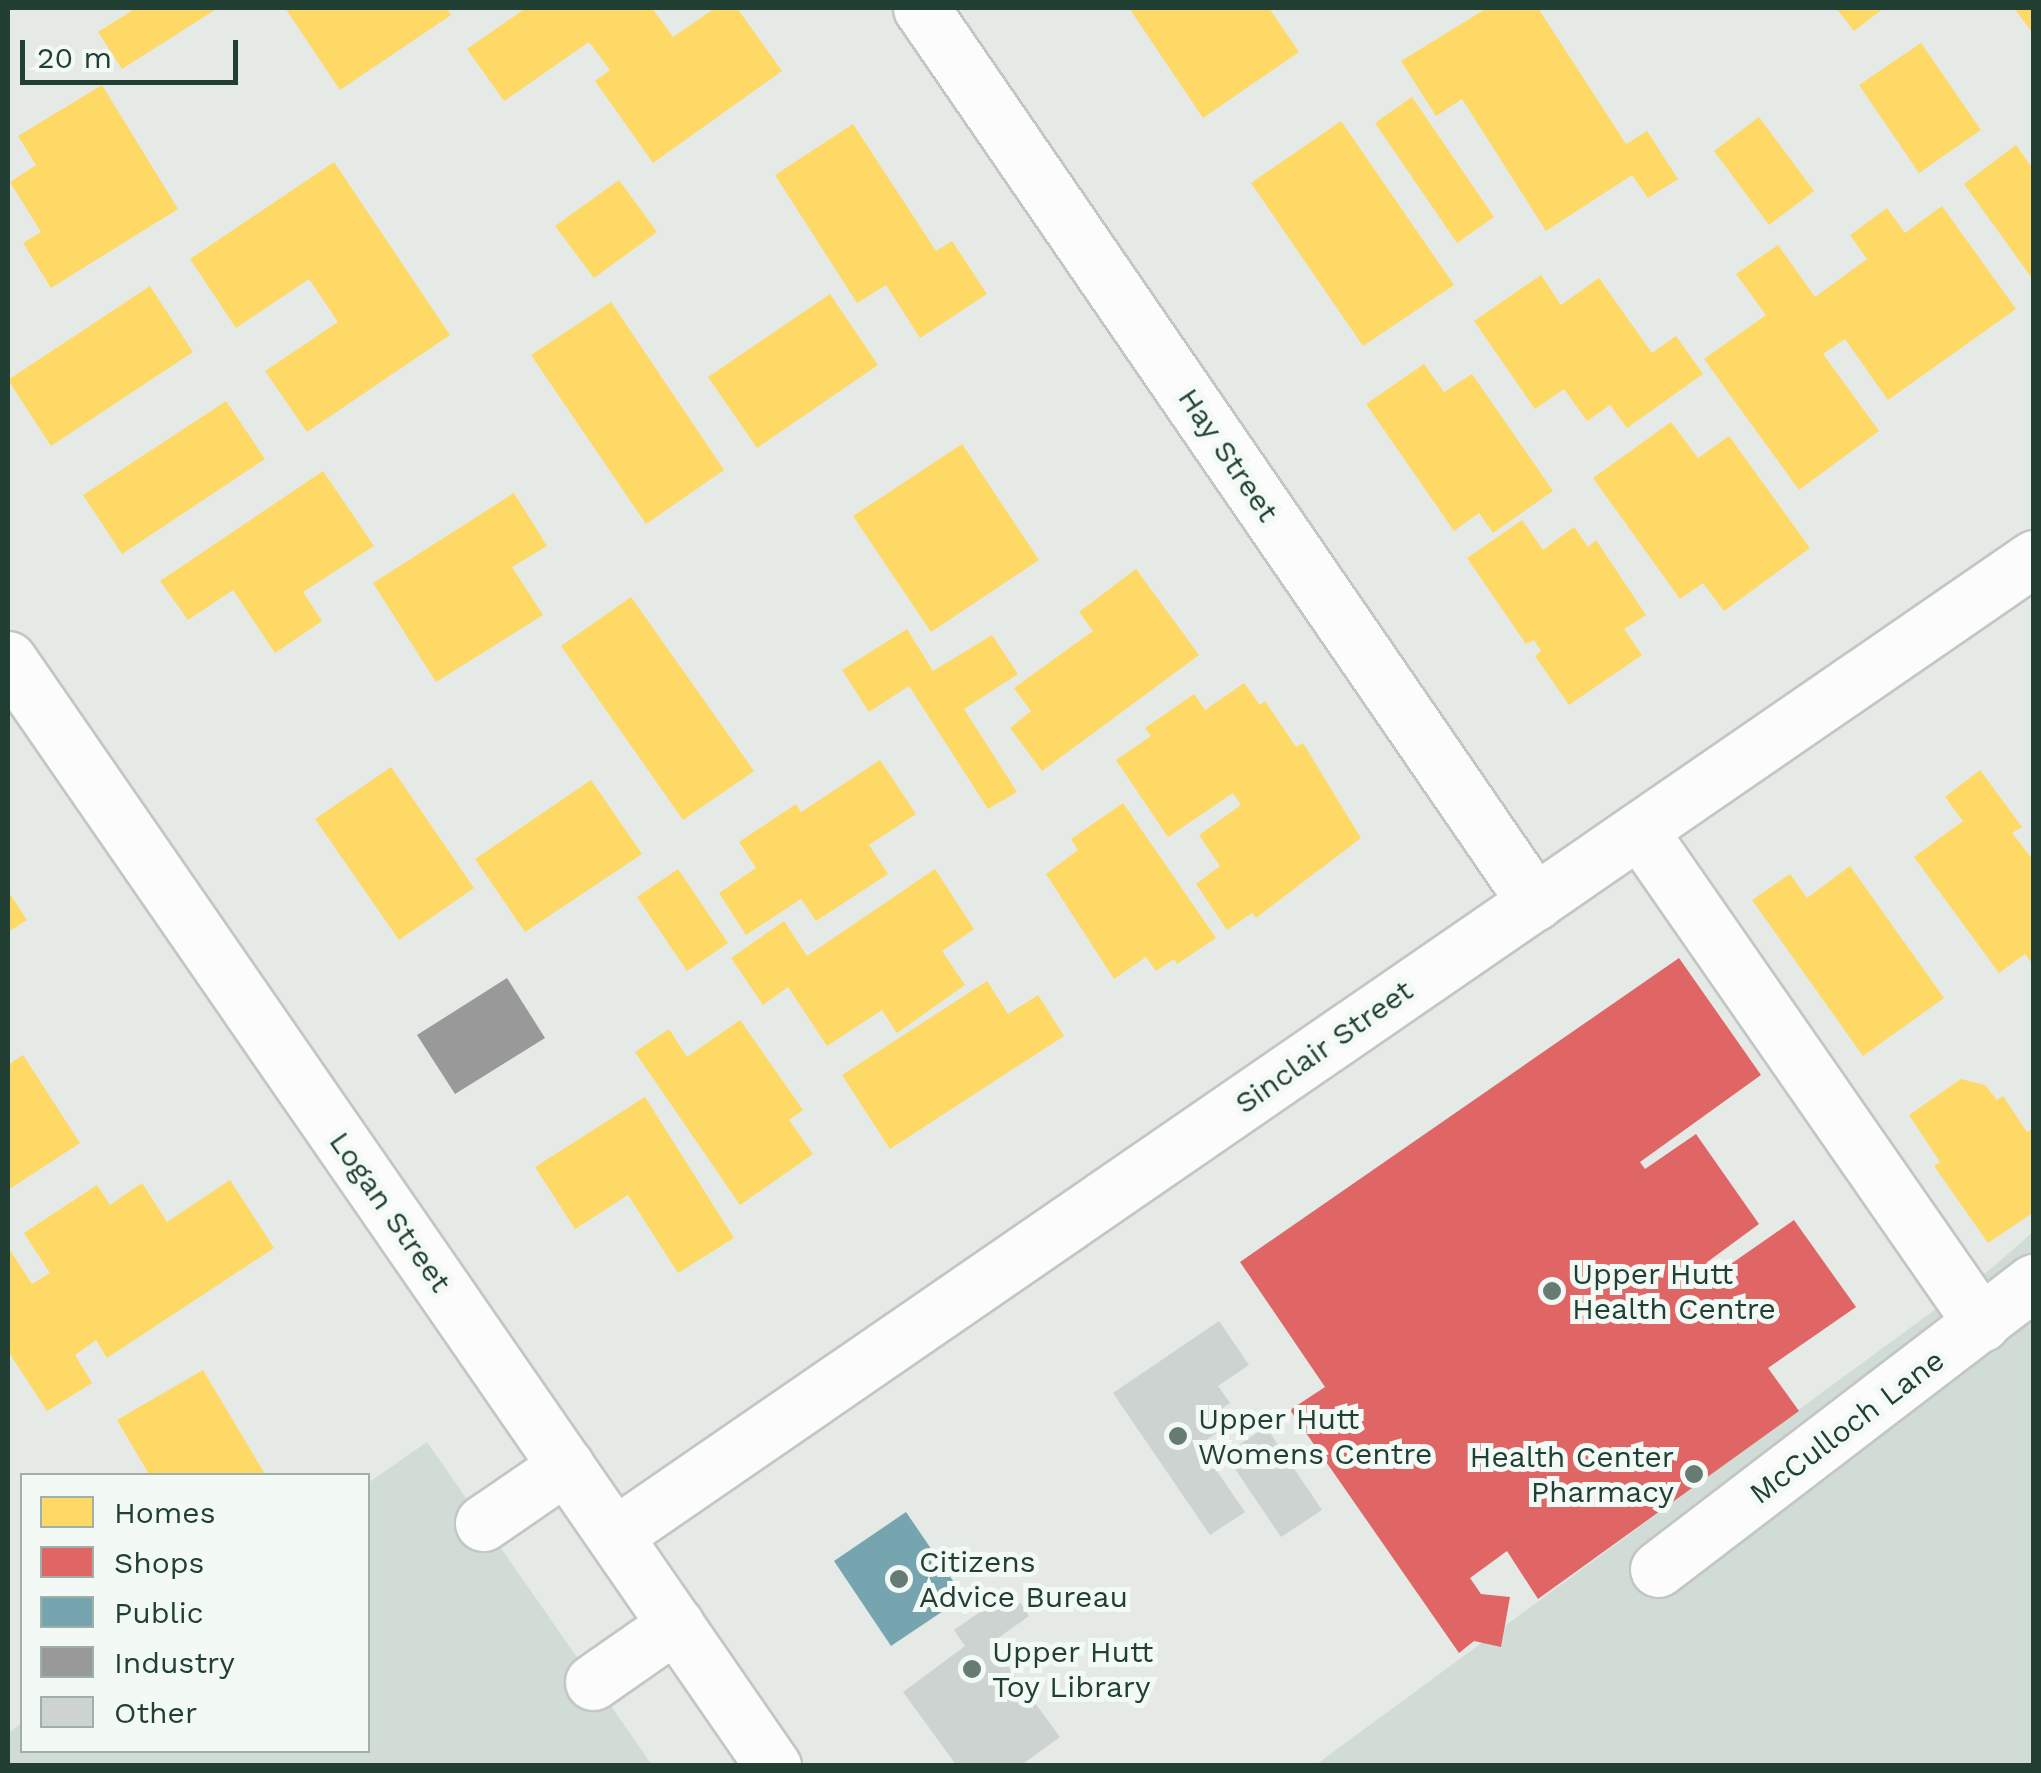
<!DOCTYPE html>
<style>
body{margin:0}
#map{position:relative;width:2041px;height:1773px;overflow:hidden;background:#e5eae7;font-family:"Work Sans",sans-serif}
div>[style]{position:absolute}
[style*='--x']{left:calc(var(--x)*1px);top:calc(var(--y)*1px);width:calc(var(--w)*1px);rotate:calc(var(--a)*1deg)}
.built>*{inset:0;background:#d2dcd7}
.homes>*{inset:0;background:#ffd966}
.shops>*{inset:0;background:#e06666}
.public>*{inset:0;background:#76a5af}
.industry>*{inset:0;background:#999}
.building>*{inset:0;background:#cdd3d0}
.roads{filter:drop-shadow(2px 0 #c2c7c4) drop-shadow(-2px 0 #c2c7c4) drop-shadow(0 2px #c2c7c4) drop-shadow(0 -2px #c2c7c4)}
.minor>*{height:55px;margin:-27.5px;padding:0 27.5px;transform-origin:27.5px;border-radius:27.5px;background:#fbfcfb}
.dots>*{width:28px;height:28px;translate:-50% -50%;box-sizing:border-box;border:5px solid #f3faf6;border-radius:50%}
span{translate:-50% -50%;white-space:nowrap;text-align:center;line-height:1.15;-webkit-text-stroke:10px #f3faf6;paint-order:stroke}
.street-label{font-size:30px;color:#214033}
.poi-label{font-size:30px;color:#214033}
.left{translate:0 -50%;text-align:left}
.right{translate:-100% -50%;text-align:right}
.frame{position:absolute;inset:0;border:10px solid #214033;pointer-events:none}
.legend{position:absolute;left:20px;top:1473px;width:350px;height:280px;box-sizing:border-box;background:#f3faf6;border:2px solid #9fb0a8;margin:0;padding:12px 18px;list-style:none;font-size:30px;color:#214033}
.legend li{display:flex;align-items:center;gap:20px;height:50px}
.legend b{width:50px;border:2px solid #9fb0a8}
.scale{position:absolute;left:20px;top:40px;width:218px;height:45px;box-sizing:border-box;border:5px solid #214033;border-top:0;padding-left:12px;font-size:30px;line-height:35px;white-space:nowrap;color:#214033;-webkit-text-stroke:8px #f3faf6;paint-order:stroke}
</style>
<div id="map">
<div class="built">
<i style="clip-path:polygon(2033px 1232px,2033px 1765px,1314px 1766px,1993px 1267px)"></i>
<i style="clip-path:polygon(427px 1442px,652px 1765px,8px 1765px,8px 1733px,22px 1723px,22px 1750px,368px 1750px,368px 1483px)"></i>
</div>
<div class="homes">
<i style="clip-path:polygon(136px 8px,218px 8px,122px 69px,98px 32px)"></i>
<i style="clip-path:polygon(285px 8px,446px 8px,451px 15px,340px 90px)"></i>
<i style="clip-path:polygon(526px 8px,652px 8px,673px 37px,715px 8px,737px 8px,782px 71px,653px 163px,595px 81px,610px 70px,589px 42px,504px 101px,467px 49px)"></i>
<i style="clip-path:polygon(1129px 8px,1269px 8px,1299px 52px,1203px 118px)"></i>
<i style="clip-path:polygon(1487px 8px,1538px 8px,1626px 144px,1647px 131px,1678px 179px,1648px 198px,1632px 175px,1546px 231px,1462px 99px,1436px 116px,1401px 61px)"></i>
<i style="clip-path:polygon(1836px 8px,1884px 8px,1854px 31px)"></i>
<i style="clip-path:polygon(2014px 8px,2034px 8px,2034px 35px)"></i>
<i style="clip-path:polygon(1921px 43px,1981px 130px,1919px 173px,1859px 85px)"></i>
<i style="clip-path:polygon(102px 85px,178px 209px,51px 288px,23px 243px,41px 232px,10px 182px,36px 165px,18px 136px)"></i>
<i style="clip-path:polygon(1412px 97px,1494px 217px,1457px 243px,1375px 123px)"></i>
<i style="clip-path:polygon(1759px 117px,1814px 191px,1769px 225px,1714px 151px)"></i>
<i style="clip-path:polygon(1341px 121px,1454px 285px,1363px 346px,1251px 183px)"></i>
<i style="clip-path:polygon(853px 124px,936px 251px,952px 241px,987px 294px,920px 338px,886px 285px,857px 303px,775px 175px)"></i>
<i style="clip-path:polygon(2016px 145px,2030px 165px,2034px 163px,2034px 281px,1964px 184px)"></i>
<i style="clip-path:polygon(334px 162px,450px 335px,307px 432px,265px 371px,338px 322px,309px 279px,236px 328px,190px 259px)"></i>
<i style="clip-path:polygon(619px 180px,657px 232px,594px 278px,555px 226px)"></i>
<i style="clip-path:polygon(1942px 206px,2016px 309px,1888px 400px,1845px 339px,1823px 354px,1879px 431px,1799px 490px,1704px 359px,1766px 315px,1736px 274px,1778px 245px,1815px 297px,1867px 259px,1850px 235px,1887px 208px,1905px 233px)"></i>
<i style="clip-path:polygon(1541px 275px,1561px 305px,1599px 278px,1652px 353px,1676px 336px,1703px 374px,1627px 428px,1610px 405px,1587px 421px,1564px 389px,1535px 409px,1474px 321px)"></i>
<i style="clip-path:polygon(150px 286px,193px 352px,51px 446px,8px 380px)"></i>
<i style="clip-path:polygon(830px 294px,878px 365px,757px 448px,708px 377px)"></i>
<i style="clip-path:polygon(611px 302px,724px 470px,646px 524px,531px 355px)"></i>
<i style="clip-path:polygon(1424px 364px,1444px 392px,1472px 374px,1553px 491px,1493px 533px,1479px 513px,1454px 531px,1366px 404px)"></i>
<i style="clip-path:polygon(226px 401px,265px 459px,122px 554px,83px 495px)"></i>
<i style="clip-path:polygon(1671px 422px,1698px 458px,1729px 436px,1810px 548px,1724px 611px,1703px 583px,1680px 599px,1593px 478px)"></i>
<i style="clip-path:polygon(962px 444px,1039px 560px,931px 632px,853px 516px)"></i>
<i style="clip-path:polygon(323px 471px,374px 546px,303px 592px,322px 621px,275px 653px,233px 590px,188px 620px,160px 581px)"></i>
<i style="clip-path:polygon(514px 493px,547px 546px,512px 567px,543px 615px,436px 682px,373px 583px)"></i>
<i style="clip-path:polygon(1522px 520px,1543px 550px,1574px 527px,1588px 547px,1596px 540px,1646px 615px,1624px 629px,1642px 655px,1569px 705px,1535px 656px,1541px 651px,1534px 640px,1526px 644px,1467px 558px)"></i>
<i style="clip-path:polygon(1136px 569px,1199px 655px,1042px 771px,1010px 728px,1031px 711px,1014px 688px,1093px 631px,1079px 612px)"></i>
<i style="clip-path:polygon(631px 597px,754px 771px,683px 820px,561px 646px)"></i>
<i style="clip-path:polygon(907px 629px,933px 671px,992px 635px,1018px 674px,964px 709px,1017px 792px,988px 809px,909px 686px,869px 712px,842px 670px)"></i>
<i style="clip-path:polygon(1244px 683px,1260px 705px,1265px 701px,1296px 747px,1303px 743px,1361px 838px,1256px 918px,1252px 913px,1227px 930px,1196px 884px,1220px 866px,1199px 835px,1241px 805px,1233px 793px,1168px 837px,1116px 760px,1151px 736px,1145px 728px,1194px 694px,1205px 710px)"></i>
<i style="clip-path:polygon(880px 760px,916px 814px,869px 845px,888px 874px,816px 921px,801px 899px,746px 935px,719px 893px,756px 868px,739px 842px,796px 804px,801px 812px)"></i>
<i style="clip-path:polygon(391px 767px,474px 888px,399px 940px,315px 819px)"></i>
<i style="clip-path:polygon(1980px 770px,2022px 827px,2012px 833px,2034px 861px,2034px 966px,2025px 954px,1999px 973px,1914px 857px,1963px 821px,1945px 797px)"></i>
<i style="clip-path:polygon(591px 780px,642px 854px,525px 932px,475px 859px)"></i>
<i style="clip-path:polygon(1123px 803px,1216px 938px,1177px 964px,1174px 959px,1156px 971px,1146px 957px,1114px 979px,1046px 874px,1078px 850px,1071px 839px)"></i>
<i style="clip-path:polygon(1850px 866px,1944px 998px,1863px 1056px,1752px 900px,1790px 874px,1807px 898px)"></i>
<i style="clip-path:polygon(678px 869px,728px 943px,687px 971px,637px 897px)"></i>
<i style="clip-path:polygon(935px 869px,974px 929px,942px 951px,965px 985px,897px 1033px,882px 1010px,827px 1046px,788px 987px,763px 1005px,731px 958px,784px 921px,807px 956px)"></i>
<i style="clip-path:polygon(8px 891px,27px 920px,8px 932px)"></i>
<i style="clip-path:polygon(987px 981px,1008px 1014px,1038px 995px,1064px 1036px,890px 1149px,842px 1075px)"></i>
<i style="clip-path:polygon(740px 1020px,803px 1110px,789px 1120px,813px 1154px,740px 1205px,635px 1052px,669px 1029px,687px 1057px)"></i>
<i style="clip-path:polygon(23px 1055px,80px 1143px,8px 1190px,8px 1065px)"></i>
<i style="clip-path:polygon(1961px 1079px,1985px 1085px,1997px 1100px,2003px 1096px,2027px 1132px,2034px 1128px,2034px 1212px,1988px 1243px,1934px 1166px,1940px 1162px,1909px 1115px)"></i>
<i style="clip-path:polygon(645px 1097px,734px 1238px,678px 1273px,628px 1195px,575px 1229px,535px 1167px)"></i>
<i style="clip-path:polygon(230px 1180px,274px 1248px,107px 1358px,96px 1340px,75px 1355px,92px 1383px,47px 1411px,8px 1351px,8px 1247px,32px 1284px,50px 1273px,24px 1233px,97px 1185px,110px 1205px,142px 1183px,167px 1222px)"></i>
<i style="clip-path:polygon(203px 1370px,266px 1476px,150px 1476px,117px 1420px)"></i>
</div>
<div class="shops">
<i style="clip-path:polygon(1679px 958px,1761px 1075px,1640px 1162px,1645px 1169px,1696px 1134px,1759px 1224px,1706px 1263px,1715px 1275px,1794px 1220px,1856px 1307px,1768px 1368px,1799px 1411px,1538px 1599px,1507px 1551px,1470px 1578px,1481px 1594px,1510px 1597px,1501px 1647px,1474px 1641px,1459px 1653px,1290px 1410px,1325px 1387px,1240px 1262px)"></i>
</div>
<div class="public">
<i style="clip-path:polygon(906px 1512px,964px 1597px,891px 1646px,834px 1561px)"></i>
</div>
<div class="industry">
<i style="clip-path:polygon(507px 978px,545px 1038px,455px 1094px,417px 1035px)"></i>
</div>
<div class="building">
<i style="clip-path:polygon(1219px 1321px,1249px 1365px,1218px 1386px,1230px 1403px,1217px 1412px,1227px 1426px,1199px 1445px,1245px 1512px,1210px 1535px,1113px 1393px)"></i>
<i style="clip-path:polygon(1266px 1427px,1322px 1510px,1281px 1537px,1225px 1454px)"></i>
<i style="clip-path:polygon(1012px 1590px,1029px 1616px,991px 1643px,1060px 1737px,1020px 1766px,957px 1766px,903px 1692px,965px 1646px,954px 1630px)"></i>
</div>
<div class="roads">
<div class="minor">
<i style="--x:921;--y:8;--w:1085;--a:55.52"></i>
<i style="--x:8;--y:659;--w:1346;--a:55.35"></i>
<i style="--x:1639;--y:830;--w:601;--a:55.23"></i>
<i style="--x:483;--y:1523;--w:101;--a:-34.5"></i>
<i style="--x:615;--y:1535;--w:1723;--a:-34.55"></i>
<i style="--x:1658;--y:1569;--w:473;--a:-37.4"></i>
<i style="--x:593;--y:1682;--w:101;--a:-34.9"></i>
</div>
</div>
<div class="dots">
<i style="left:1552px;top:1291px;background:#667c72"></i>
<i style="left:1178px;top:1436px;background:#667c72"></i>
<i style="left:1694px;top:1474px;background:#667c72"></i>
<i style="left:899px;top:1579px;background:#667c72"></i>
<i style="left:972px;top:1669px;background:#667c72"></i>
</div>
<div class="street-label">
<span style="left:1228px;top:455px;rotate:56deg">Hay Street</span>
<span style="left:1324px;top:1047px;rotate:-35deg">Sinclair Street</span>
<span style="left:390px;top:1212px;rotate:55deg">Logan Street</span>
<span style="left:1847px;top:1427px;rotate:-37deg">McCulloch Lane</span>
</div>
<div class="poi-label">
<span class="left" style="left:1572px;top:1291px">Upper Hutt<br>Health Centre</span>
<span class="left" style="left:1198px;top:1436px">Upper Hutt<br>Womens Centre</span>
<span class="right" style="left:1674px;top:1474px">Health Center<br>Pharmacy</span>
<span class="left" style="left:919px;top:1579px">Citizens<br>Advice Bureau</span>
<span class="left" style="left:992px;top:1669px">Upper Hutt<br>Toy Library</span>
</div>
<div class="frame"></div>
<ul class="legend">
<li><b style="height:28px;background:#ffd966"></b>Homes</li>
<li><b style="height:28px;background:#e06666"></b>Shops</li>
<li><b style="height:28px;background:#76a5af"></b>Public</li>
<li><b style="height:28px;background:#999"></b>Industry</li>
<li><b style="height:28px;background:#cdd3d0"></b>Other</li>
</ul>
<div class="scale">20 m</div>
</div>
